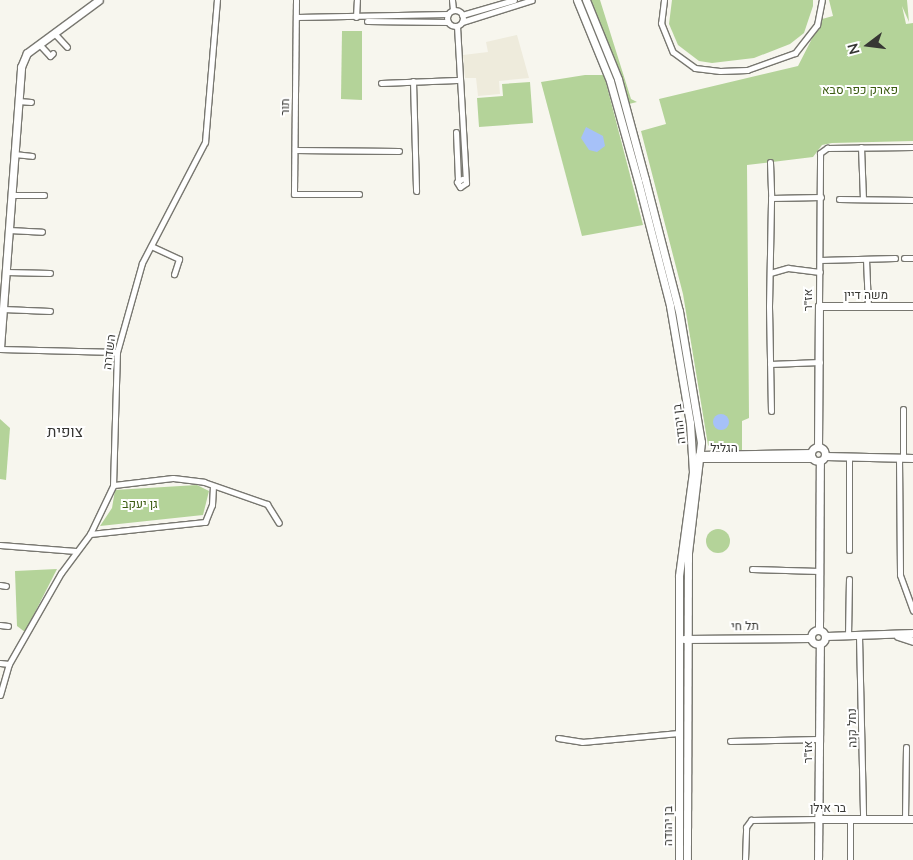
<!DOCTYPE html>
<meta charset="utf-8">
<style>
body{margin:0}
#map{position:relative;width:913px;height:860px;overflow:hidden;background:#f7f6ee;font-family:Lato,Heebo,sans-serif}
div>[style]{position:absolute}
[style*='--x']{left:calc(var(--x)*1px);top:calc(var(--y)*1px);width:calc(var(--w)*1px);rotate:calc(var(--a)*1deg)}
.built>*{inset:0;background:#eeebdc}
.green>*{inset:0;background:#b4d399}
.round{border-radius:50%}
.water>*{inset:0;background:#a6c1f8}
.roads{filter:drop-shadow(1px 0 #787770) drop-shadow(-1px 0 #787770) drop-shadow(0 1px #787770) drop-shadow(0 -1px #787770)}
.street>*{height:5px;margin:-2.5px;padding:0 2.5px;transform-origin:2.5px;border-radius:2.5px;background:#fff}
.street>.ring{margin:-2.5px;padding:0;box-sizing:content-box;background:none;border:5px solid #fff;border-radius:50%}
.secondary>*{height:7px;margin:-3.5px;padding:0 3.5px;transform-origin:3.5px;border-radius:3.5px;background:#fff}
.secondary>.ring{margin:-3.5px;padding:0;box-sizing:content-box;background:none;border:7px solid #fff;border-radius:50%}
span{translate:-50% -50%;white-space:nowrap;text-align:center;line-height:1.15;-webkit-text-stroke:4px #fff;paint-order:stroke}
.park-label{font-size:12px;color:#3a5a0f}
.street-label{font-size:12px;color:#373734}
.quarter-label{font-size:15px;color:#373734}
.north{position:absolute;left:843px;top:20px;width:50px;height:50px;-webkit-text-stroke:4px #fff;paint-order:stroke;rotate:255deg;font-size:14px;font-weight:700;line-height:20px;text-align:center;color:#373734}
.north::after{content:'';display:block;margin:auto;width:18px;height:22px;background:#373734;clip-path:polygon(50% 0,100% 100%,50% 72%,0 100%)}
</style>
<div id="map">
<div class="built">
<i style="clip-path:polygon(517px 35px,529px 78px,499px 81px,500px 94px,478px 96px,476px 78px,465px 78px,463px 55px,488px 52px,486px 42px)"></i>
</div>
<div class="green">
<i style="clip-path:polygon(591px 0,600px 0,631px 99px,637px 102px,629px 104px)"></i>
<i style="clip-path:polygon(672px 0,813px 0,813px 6px,804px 33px,790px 44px,754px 58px,712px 63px,699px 61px,678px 45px,669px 24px)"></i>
<i style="clip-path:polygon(829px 0,907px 0,909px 22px,902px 6px,906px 24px,913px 23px,913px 141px,832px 143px,822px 145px,813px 157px,747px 165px,749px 418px,742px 421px,742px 453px,714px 452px,708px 445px,683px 294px,641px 131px,666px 124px,659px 99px,798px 66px,822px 19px,833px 16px)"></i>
<i style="clip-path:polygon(342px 31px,362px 31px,362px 100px,341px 99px)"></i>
<i style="clip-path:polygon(585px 75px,604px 75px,643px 225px,582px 236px,541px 82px)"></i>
<i style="clip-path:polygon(530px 82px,533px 123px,479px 127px,477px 98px,503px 96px,502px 84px)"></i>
<i style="clip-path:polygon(0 419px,10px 428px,6px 480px,0 479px)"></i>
<i style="clip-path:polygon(197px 485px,209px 491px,203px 515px,100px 526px,112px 508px,115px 490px)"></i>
<i class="round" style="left:706px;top:529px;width:24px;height:24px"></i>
<i style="clip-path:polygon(57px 569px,25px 632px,17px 626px,15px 571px)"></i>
</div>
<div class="water">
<i style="clip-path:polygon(586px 127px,603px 136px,605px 146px,597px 152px,589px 150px,581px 138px)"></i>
<i class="round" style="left:713px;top:414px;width:16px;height:16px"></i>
</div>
<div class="roads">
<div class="street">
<i style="--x:296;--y:0;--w:194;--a:90.6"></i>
<i style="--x:294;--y:194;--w:65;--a:0"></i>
<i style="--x:452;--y:0;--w:10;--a:84"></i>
<i style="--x:664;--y:0;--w:23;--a:97"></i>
<i style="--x:661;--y:23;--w:31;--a:68"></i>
<i style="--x:673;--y:52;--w:27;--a:36"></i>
<i style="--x:695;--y:68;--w:25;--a:7"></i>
<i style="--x:720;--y:71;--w:27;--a:-2"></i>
<i style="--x:747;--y:70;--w:51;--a:-19.5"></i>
<i style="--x:795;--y:53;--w:36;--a:-52"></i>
<i style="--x:817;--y:25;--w:25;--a:-79"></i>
<i class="ring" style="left:447px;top:10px;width:11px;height:11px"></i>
<i style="--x:462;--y:15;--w:54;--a:-16.1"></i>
<i style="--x:297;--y:17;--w:151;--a:-1.1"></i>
<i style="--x:356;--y:17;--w:17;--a:-87"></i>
<i style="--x:367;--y:21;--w:81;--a:0.7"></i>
<i style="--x:462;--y:22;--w:73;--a:-17.4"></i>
<i style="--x:457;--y:26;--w:157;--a:86.7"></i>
<i style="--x:466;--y:183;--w:7;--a:146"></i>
<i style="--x:460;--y:187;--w:6;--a:-121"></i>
<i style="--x:457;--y:182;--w:6;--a:-31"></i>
<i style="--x:54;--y:33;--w:19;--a:47"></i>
<i style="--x:39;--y:44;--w:16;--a:47"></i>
<i style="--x:50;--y:56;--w:4;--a:-45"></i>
<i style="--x:413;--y:81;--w:110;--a:88.4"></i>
<i style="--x:381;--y:83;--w:76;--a:-2.3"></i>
<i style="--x:18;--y:101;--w:13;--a:4"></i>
<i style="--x:456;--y:132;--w:48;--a:87.6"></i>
<i style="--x:861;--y:147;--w:52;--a:87.8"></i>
<i style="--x:295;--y:150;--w:104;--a:0.6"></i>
<i style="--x:14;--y:154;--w:18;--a:6"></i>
<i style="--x:770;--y:162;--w:36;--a:88"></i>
<i style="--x:771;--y:198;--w:50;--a:-1.1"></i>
<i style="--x:11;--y:195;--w:33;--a:0"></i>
<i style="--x:839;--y:199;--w:74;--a:0.8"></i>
<i style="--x:9;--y:230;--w:33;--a:3"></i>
<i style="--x:151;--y:246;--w:31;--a:25"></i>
<i style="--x:179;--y:259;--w:16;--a:108"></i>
<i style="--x:904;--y:258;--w:9;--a:0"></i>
<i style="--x:866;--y:259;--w:47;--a:87.6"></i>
<i style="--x:820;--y:260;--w:75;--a:-1.5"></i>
<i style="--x:6;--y:272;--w:44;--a:1.3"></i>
<i style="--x:770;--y:273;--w:19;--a:-16"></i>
<i style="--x:788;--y:268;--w:32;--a:7"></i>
<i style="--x:769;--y:306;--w:108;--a:-88.9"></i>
<i style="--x:819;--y:306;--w:153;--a:-89.6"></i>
<i style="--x:820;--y:153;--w:9;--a:-36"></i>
<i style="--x:827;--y:148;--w:86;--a:-0.7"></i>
<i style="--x:769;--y:307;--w:104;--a:88.9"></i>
<i style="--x:3;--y:309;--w:47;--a:2.4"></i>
<i style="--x:0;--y:349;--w:117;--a:1.5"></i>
<i style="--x:770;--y:364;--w:50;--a:-2.3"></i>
<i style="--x:903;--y:409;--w:49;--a:90"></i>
<i style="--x:899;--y:458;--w:117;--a:89.5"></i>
<i style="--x:900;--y:575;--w:38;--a:70"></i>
<i style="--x:114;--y:485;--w:59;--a:-6.8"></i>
<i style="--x:173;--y:478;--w:31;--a:7"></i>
<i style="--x:204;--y:482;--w:67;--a:19.2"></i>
<i style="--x:267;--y:504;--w:22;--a:58"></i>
<i style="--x:90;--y:534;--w:116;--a:-6"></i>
<i style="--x:205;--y:522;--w:18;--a:-68"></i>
<i style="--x:212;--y:505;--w:18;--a:-87"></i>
<i style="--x:0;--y:545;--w:76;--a:4.5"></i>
<i style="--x:849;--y:550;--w:93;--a:-90"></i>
<i style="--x:752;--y:569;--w:67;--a:1.7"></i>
<i style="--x:0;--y:585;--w:6;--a:9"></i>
<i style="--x:0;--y:625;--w:8;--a:7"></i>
<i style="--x:848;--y:636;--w:57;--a:-89"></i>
<i style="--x:859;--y:636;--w:183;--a:88.7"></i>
<i style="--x:0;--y:663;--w:9;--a:6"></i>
<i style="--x:0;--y:695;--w:32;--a:-74"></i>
<i style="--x:9;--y:664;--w:105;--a:-60.3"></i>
<i style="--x:61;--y:573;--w:49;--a:-53.4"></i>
<i style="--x:90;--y:534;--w:53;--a:-64.4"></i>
<i style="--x:113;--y:486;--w:134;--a:-88.3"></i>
<i style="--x:117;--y:352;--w:92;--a:-74.3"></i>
<i style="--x:142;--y:263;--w:136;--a:-62.5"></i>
<i style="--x:205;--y:142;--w:143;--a:-85.2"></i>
<i style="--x:558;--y:738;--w:24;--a:9"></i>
<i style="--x:582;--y:742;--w:97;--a:-5.3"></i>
<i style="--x:730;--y:741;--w:89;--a:-1.3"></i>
<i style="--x:905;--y:819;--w:72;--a:-89.2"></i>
<i style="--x:745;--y:860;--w:33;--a:-88"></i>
<i style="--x:746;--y:827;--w:9;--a:-54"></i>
<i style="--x:751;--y:820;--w:67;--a:-0.9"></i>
<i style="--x:850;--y:860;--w:41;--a:-90"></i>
</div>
<div class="secondary">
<i style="--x:577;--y:0;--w:87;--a:67.8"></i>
<i style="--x:610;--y:81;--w:104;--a:74.4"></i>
<i style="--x:638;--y:181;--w:129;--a:75.6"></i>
<i style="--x:670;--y:306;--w:119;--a:80.3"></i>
<i style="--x:690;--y:423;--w:49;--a:86.5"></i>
<i style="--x:693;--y:472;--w:105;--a:97.7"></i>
<i style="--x:679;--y:576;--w:284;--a:90"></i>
<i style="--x:586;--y:0;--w:85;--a:67.9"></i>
<i style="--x:618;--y:79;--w:104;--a:74.9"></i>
<i style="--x:645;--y:179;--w:136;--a:75.6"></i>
<i style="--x:679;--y:311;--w:133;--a:80.5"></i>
<i style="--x:701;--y:442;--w:112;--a:96.7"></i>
<i style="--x:688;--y:553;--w:307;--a:90.2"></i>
<i style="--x:0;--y:348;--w:282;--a:-85.7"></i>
<i style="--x:21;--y:67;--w:15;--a:-67"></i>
<i style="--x:27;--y:53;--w:89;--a:-36.4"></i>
<i class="ring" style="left:811px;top:447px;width:7px;height:7px"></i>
<i style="--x:818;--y:447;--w:141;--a:-89.6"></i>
<i style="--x:819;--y:306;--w:94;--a:0"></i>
<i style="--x:699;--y:455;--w:112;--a:-1"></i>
<i style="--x:825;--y:456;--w:88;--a:1.3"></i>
<i style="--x:699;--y:458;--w:113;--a:0"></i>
<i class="ring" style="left:811px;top:630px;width:7px;height:7px"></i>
<i style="--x:819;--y:630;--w:168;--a:-89.7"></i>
<i style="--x:826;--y:636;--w:87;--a:-2"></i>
<i style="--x:898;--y:636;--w:16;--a:18"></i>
<i style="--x:684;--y:639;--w:127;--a:-0.5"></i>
<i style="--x:818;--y:819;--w:95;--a:0"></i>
<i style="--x:818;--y:860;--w:215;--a:-89.5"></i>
</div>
</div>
<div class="park-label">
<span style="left:860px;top:90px">פארק כפר סבא</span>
<span style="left:140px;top:504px">גן יעקב</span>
</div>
<div class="street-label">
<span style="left:285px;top:107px;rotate:-89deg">תור</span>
<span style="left:866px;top:295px">משה דיין</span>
<span style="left:808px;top:300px;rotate:-90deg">אז"ר</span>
<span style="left:109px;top:352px;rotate:-83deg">השדרה</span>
<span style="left:679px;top:424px;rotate:-97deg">בן יהודה</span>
<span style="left:724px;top:448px">הגליל</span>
<span style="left:745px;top:626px;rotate:-1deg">תל חי</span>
<span style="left:852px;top:728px;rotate:-91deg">נחל קנה</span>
<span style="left:808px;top:752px;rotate:-90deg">אז"ר</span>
<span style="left:828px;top:808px">בר אילן</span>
<span style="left:668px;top:826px;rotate:-90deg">בן יהודה</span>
</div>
<div class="quarter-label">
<span style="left:65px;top:432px">צופית</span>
</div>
<div class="north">N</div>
</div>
